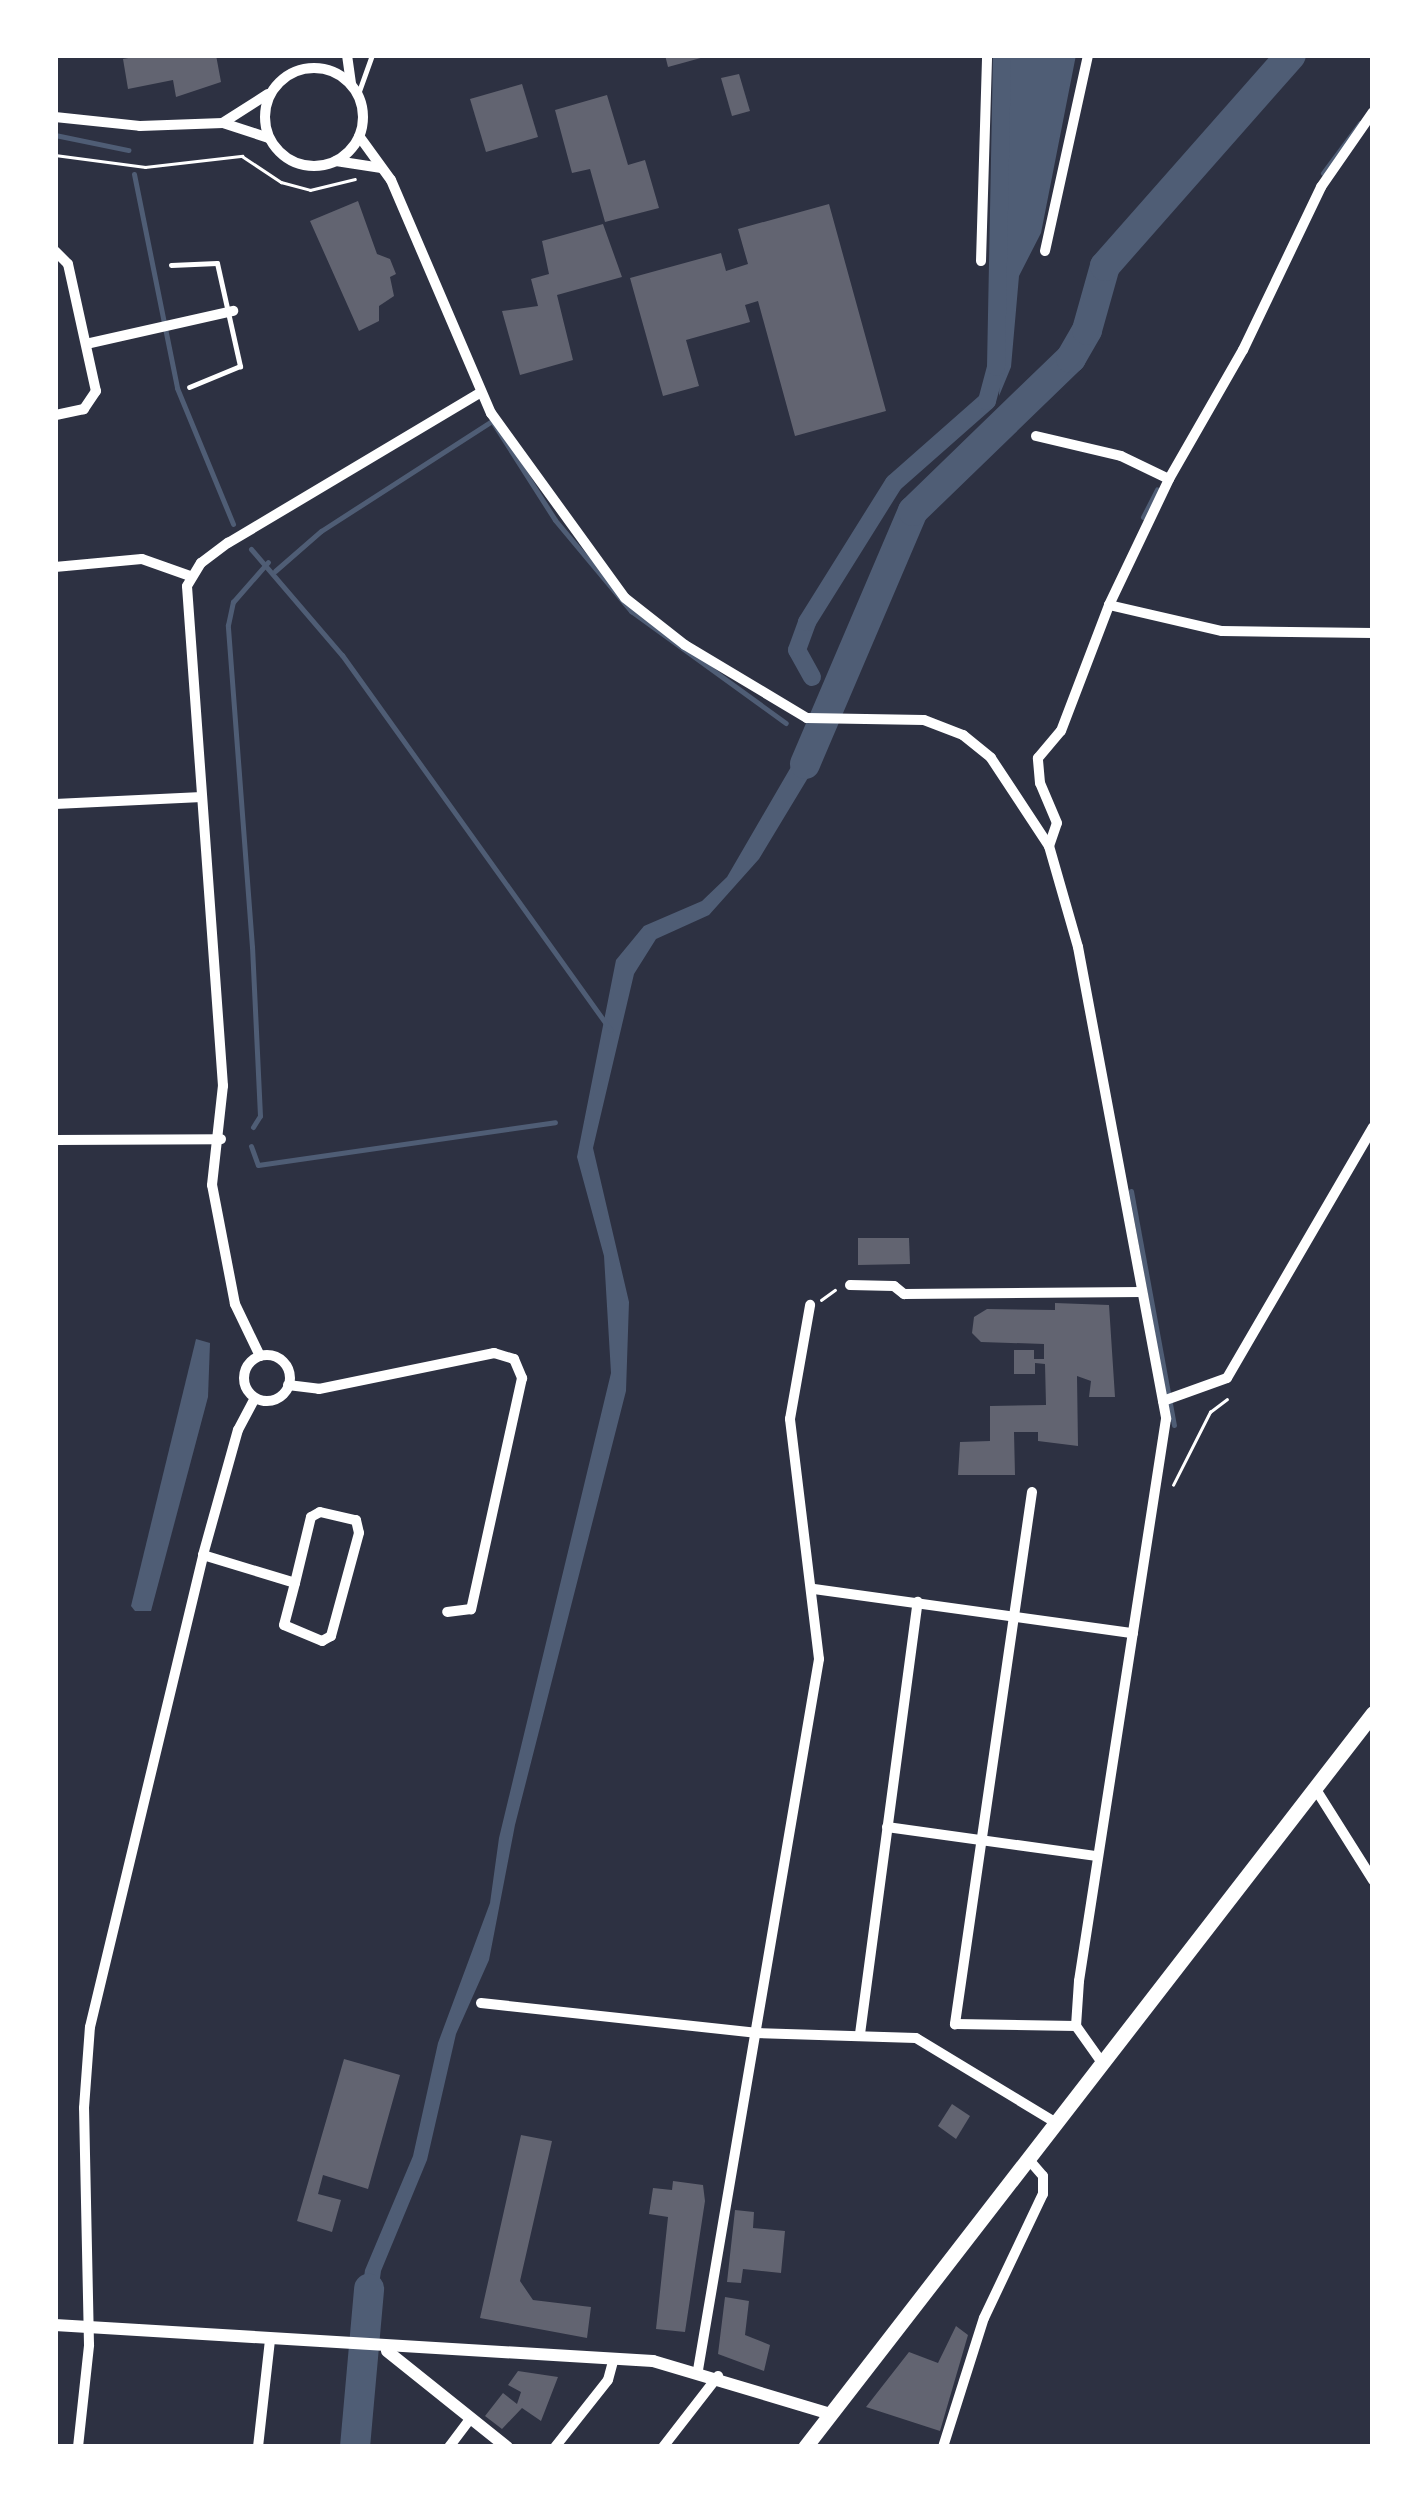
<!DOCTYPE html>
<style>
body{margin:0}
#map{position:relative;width:1428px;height:2502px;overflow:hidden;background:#2d3142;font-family:"Crimson Pro",serif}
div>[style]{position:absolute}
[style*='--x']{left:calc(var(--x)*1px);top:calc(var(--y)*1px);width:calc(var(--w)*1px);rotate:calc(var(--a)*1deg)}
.water>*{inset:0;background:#4f5d75}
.stream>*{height:5px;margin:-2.5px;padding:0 2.5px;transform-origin:2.5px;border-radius:2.5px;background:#4f5d75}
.canal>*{height:18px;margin:-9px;padding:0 9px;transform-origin:9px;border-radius:9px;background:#4f5d75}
.river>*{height:30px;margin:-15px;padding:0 15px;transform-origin:15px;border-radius:15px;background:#4f5d75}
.building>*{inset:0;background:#626471}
.path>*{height:2.5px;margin:-1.25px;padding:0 1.25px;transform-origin:1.25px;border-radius:1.25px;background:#fff}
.service>*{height:5px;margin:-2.5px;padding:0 2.5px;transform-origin:2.5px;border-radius:2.5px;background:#fff}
.minor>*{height:10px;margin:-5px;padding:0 5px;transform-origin:5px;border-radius:5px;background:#fff}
.minor>.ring{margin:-5px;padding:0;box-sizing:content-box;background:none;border:10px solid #fff;border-radius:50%}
.tertiary>*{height:12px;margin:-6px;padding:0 6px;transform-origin:6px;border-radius:6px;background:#fff}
.primary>*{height:15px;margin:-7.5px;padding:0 7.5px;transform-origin:7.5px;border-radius:7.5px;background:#fff}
span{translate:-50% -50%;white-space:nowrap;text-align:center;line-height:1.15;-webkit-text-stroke:8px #fff;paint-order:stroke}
.frame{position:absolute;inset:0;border:58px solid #fff;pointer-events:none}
</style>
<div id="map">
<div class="water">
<i style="clip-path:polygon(1010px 55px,1076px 55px,1041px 233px,1019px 276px,1011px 367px,999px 396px)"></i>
<i style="clip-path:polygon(813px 729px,831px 729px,826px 748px,759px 859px,709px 915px,656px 939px,634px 974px,593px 1148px,629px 1302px,626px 1391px,515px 1825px,489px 1960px,456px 2034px,427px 2160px,381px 2271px,373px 2328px,357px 2328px,365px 2270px,413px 2156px,438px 2043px,490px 1903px,499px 1838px,611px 1373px,604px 1256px,577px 1157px,616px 960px,644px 926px,702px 901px,727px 877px)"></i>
<i style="clip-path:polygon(196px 1339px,210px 1343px,208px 1397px,151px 1611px,135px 1611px,131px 1606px)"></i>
<i style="clip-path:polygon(356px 2365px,376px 2367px,365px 2447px,349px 2447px)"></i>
</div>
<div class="stream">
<i style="--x:55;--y:135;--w:75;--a:11.6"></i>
<i style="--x:1323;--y:173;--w:62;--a:-53.5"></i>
<i style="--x:134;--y:174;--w:218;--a:78.6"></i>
<i style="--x:177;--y:388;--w:147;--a:67.6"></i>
<i style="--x:1143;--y:517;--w:31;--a:-63"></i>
<i style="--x:251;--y:549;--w:140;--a:49.4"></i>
<i style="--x:342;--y:655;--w:461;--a:54.4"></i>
<i style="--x:275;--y:571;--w:61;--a:-41"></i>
<i style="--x:321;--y:531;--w:203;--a:-32.8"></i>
<i style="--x:492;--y:421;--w:117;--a:57.5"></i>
<i style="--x:555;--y:520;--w:119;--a:50.1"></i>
<i style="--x:631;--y:611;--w:191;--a:35.9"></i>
<i style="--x:253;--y:1127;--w:13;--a:-58"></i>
<i style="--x:260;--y:1116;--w:169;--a:-92.7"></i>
<i style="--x:252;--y:947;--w:323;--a:-94.3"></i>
<i style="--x:228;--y:625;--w:24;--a:-78"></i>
<i style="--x:233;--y:602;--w:53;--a:-48.8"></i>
<i style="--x:251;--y:1146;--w:20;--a:70"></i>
<i style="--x:258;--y:1165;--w:300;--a:-8.2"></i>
<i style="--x:1131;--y:1191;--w:238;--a:79.6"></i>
</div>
<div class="canal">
<i style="--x:812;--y:677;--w:31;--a:-119"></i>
<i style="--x:797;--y:650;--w:30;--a:-70"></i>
<i style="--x:807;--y:622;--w:164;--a:-58"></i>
<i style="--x:894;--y:483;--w:124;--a:-41.4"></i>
<i style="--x:987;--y:401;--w:35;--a:-75"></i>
<i style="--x:996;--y:367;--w:312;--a:-88.9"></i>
</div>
<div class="river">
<i style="--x:805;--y:764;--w:275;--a:-66.9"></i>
<i style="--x:913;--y:511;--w:220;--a:-44.1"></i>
<i style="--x:1071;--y:358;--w:32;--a:-60"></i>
<i style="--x:1087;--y:330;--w:66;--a:-74.3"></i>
<i style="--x:1105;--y:266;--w:281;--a:-48.6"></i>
<i style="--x:355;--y:2447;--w:159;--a:-84.9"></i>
</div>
<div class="building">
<i style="clip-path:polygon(145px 55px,216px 55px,221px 82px,176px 97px,173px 80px,128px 89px,123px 59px)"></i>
<i style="clip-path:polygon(665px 55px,707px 55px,708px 56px,668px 67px)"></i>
<i style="clip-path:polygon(739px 74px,750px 111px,732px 116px,721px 78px)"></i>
<i style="clip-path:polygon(522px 84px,538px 137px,486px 152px,470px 99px)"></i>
<i style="clip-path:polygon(607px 95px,628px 165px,645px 160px,659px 208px,605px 222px,590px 169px,572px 173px,555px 110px)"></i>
<i style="clip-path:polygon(358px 201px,377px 254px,390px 259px,396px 274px,390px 277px,394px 296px,379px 306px,379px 321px,359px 331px,310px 221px)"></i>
<i style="clip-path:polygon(829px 204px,886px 411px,795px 436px,758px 301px,745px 305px,750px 322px,686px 340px,699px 386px,663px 396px,630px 278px,721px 253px,726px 271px,748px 264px,738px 229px)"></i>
<i style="clip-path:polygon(603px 224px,622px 277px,557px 295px,573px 360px,520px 375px,502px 311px,538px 306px,531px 279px,549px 274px,542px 241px)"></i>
<i style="clip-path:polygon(858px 1238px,909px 1238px,910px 1264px,858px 1265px)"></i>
<i style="clip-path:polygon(1055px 1303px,1109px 1305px,1115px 1397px,1089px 1397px,1091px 1381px,1077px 1376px,1078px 1446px,1038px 1441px,1038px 1432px,1014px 1432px,1015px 1475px,958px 1475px,960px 1442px,990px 1441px,990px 1406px,1046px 1405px,1045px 1364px,1035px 1363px,1035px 1374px,1014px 1374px,1014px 1350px,1034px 1350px,1034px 1359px,1044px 1359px,1044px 1344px,981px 1342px,972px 1333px,974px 1317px,987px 1309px,1055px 1310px)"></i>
<i style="clip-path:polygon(344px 2059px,400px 2075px,368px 2189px,323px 2175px,318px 2194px,341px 2200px,332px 2232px,297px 2221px)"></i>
<i style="clip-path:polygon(952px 2104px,970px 2116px,956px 2139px,938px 2126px)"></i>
<i style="clip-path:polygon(521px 2135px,552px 2141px,520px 2281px,533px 2300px,591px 2307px,587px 2338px,480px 2318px)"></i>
<i style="clip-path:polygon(673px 2181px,703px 2185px,705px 2201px,685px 2332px,656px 2329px,668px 2217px,649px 2214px,653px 2188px,672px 2190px)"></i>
<i style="clip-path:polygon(735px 2210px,754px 2212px,753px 2228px,785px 2231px,781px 2273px,743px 2269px,741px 2283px,727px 2282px)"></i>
<i style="clip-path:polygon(725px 2297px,749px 2301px,745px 2335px,770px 2345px,764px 2371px,718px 2354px)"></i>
<i style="clip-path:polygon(956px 2326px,968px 2335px,940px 2431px,866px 2407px,909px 2352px,938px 2363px)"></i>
<i style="clip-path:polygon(518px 2371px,558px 2377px,541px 2421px,522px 2408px,502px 2429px,485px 2416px,503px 2393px,517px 2404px,521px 2392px,508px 2385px)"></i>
</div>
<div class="path">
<i style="--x:55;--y:155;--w:91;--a:7.6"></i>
<i style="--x:145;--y:167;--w:98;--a:-6.5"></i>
<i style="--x:242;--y:156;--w:47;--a:33.7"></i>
<i style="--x:281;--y:182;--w:30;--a:15"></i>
<i style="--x:310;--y:190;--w:46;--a:-13.7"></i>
<i style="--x:821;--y:1300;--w:17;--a:-36"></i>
<i style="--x:1173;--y:1485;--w:82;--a:-63.1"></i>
<i style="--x:1210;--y:1412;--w:21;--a:-37"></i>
</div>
<div class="service">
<i style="--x:358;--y:94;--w:41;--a:-70.3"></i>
<i style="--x:171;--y:265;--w:46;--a:-2.5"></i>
<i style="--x:217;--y:263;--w:106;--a:77.4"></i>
<i style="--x:240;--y:366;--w:55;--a:157.6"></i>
</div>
<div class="minor">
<i style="--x:347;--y:55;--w:29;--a:82"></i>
<i class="ring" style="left:265px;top:68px;width:88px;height:88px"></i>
<i style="--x:55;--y:117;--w:85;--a:6"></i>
<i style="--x:140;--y:126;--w:83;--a:-2.1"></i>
<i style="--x:223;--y:123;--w:48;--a:18.1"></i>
<i style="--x:224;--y:122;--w:52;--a:-32.5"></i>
<i style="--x:359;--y:136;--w:54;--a:54"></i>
<i style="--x:391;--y:180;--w:254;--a:66.8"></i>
<i style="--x:491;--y:413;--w:228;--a:54.1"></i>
<i style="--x:625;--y:598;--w:76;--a:38.1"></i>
<i style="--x:685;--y:645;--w:142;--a:30.9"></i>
<i style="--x:807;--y:718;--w:117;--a:1"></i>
<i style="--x:924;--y:720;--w:42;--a:21"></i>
<i style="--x:963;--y:735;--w:36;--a:39"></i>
<i style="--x:991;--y:758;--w:105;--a:56.6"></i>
<i style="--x:1049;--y:846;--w:105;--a:74"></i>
<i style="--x:1078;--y:947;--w:480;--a:79.4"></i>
<i style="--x:1166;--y:1419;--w:569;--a:98.8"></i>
<i style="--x:1079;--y:1981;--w:45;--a:93.8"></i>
<i style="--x:1076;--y:2026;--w:47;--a:54.6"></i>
<i style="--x:336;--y:161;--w:46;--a:8.8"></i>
<i style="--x:55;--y:251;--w:18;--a:45"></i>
<i style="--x:68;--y:264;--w:130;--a:77.6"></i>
<i style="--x:96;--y:391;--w:22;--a:124"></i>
<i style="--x:84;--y:409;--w:30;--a:168"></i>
<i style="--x:1045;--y:251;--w:201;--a:-77.6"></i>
<i style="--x:981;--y:261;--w:206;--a:-88.3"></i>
<i style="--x:86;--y:344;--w:151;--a:-12.7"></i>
<i style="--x:1036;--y:436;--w:87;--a:13.2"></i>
<i style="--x:1121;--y:456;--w:53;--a:25.6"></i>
<i style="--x:55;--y:567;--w:87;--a:-5.3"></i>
<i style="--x:142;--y:559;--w:51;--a:19.5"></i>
<i style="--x:1109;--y:605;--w:116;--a:13"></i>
<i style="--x:1222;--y:631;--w:151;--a:0.8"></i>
<i style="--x:55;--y:804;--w:147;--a:-2.7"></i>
<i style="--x:1049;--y:846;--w:24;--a:-71"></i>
<i style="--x:1057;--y:823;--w:43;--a:-113"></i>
<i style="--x:1040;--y:783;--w:25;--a:-95"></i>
<i style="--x:1038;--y:758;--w:35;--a:-50"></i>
<i style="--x:1061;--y:731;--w:135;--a:-69.1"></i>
<i style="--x:1109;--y:605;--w:140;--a:-64.5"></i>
<i style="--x:1169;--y:479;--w:149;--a:-60.2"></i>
<i style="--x:1243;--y:350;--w:181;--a:-64.4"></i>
<i style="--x:1321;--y:187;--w:91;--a:-55.3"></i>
<i style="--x:55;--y:1140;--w:166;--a:-0.3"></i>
<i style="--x:850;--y:1285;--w:44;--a:1.3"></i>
<i style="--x:894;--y:1286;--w:13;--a:39"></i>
<i style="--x:904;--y:1294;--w:238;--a:-0.5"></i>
<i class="ring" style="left:244px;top:1355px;width:36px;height:36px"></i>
<i style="--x:260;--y:1356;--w:58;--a:-115.7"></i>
<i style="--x:235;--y:1304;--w:121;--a:-100.9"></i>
<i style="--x:212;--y:1185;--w:100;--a:-83.7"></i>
<i style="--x:223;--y:1086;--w:501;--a:-94.12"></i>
<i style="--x:187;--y:586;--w:27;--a:-59"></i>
<i style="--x:201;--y:563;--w:34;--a:-37"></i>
<i style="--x:228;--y:543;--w:293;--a:-30.8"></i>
<i style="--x:288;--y:1385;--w:31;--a:7"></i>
<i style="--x:319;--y:1389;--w:179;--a:-11.6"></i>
<i style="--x:494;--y:1353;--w:21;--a:17"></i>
<i style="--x:514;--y:1359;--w:21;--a:67"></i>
<i style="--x:522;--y:1378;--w:237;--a:102.4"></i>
<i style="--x:471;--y:1609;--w:24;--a:173"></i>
<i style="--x:1163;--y:1401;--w:68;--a:-19.8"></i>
<i style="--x:1227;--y:1378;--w:290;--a:-59.8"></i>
<i style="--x:1032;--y:1492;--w:538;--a:98.24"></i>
<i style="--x:955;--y:2024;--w:121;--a:0.9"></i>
<i style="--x:203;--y:1555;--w:96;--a:16.9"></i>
<i style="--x:295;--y:1583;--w:68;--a:-76.4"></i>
<i style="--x:311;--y:1517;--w:10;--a:-29"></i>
<i style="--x:320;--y:1512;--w:37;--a:13"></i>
<i style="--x:356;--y:1520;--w:13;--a:77"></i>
<i style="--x:359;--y:1533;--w:107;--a:105.2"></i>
<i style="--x:331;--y:1636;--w:10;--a:151"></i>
<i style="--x:322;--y:1641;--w:41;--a:-157.2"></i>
<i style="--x:284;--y:1625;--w:43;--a:-75.3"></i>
<i style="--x:814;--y:1589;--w:322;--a:7.9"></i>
<i style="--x:1315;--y:1788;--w:109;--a:57.8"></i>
<i style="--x:887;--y:1827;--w:212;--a:7.9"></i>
<i style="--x:481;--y:2003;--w:276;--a:6.2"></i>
<i style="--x:755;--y:2033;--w:161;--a:1.8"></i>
<i style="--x:916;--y:2038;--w:166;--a:31.2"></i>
<i style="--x:860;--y:2034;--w:436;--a:-82.4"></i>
<i style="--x:698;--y:2370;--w:721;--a:-80.34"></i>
<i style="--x:819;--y:1659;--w:242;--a:-96.9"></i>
<i style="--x:790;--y:1419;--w:116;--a:-80"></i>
<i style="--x:78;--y:2447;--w:103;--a:-83.8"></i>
<i style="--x:89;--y:2345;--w:237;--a:-91.2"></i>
<i style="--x:84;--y:2108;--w:81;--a:-85.8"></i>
<i style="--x:90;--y:2027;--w:485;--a:-76.5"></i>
<i style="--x:203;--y:1555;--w:130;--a:-74.4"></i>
<i style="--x:238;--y:1430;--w:36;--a:-62"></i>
<i style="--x:258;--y:2447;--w:108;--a:-83.6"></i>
<i style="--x:449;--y:2447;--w:35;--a:-53"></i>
<i style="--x:555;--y:2447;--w:85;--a:-51.7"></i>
<i style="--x:608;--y:2380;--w:20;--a:-75"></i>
<i style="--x:663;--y:2447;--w:90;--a:-52.2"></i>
<i style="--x:943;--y:2447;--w:135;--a:-72.4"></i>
<i style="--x:984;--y:2318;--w:137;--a:-64.6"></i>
<i style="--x:1043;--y:2194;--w:18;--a:-90"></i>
<i style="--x:1043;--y:2176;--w:21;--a:-131"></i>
</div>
<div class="tertiary">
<i style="--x:55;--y:2325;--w:599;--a:3.45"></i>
<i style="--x:653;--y:2361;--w:186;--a:16.6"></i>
<i style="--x:387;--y:2351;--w:154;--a:38.7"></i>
</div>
<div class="primary">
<i style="--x:805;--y:2447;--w:928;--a:-52.27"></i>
</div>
<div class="frame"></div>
</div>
